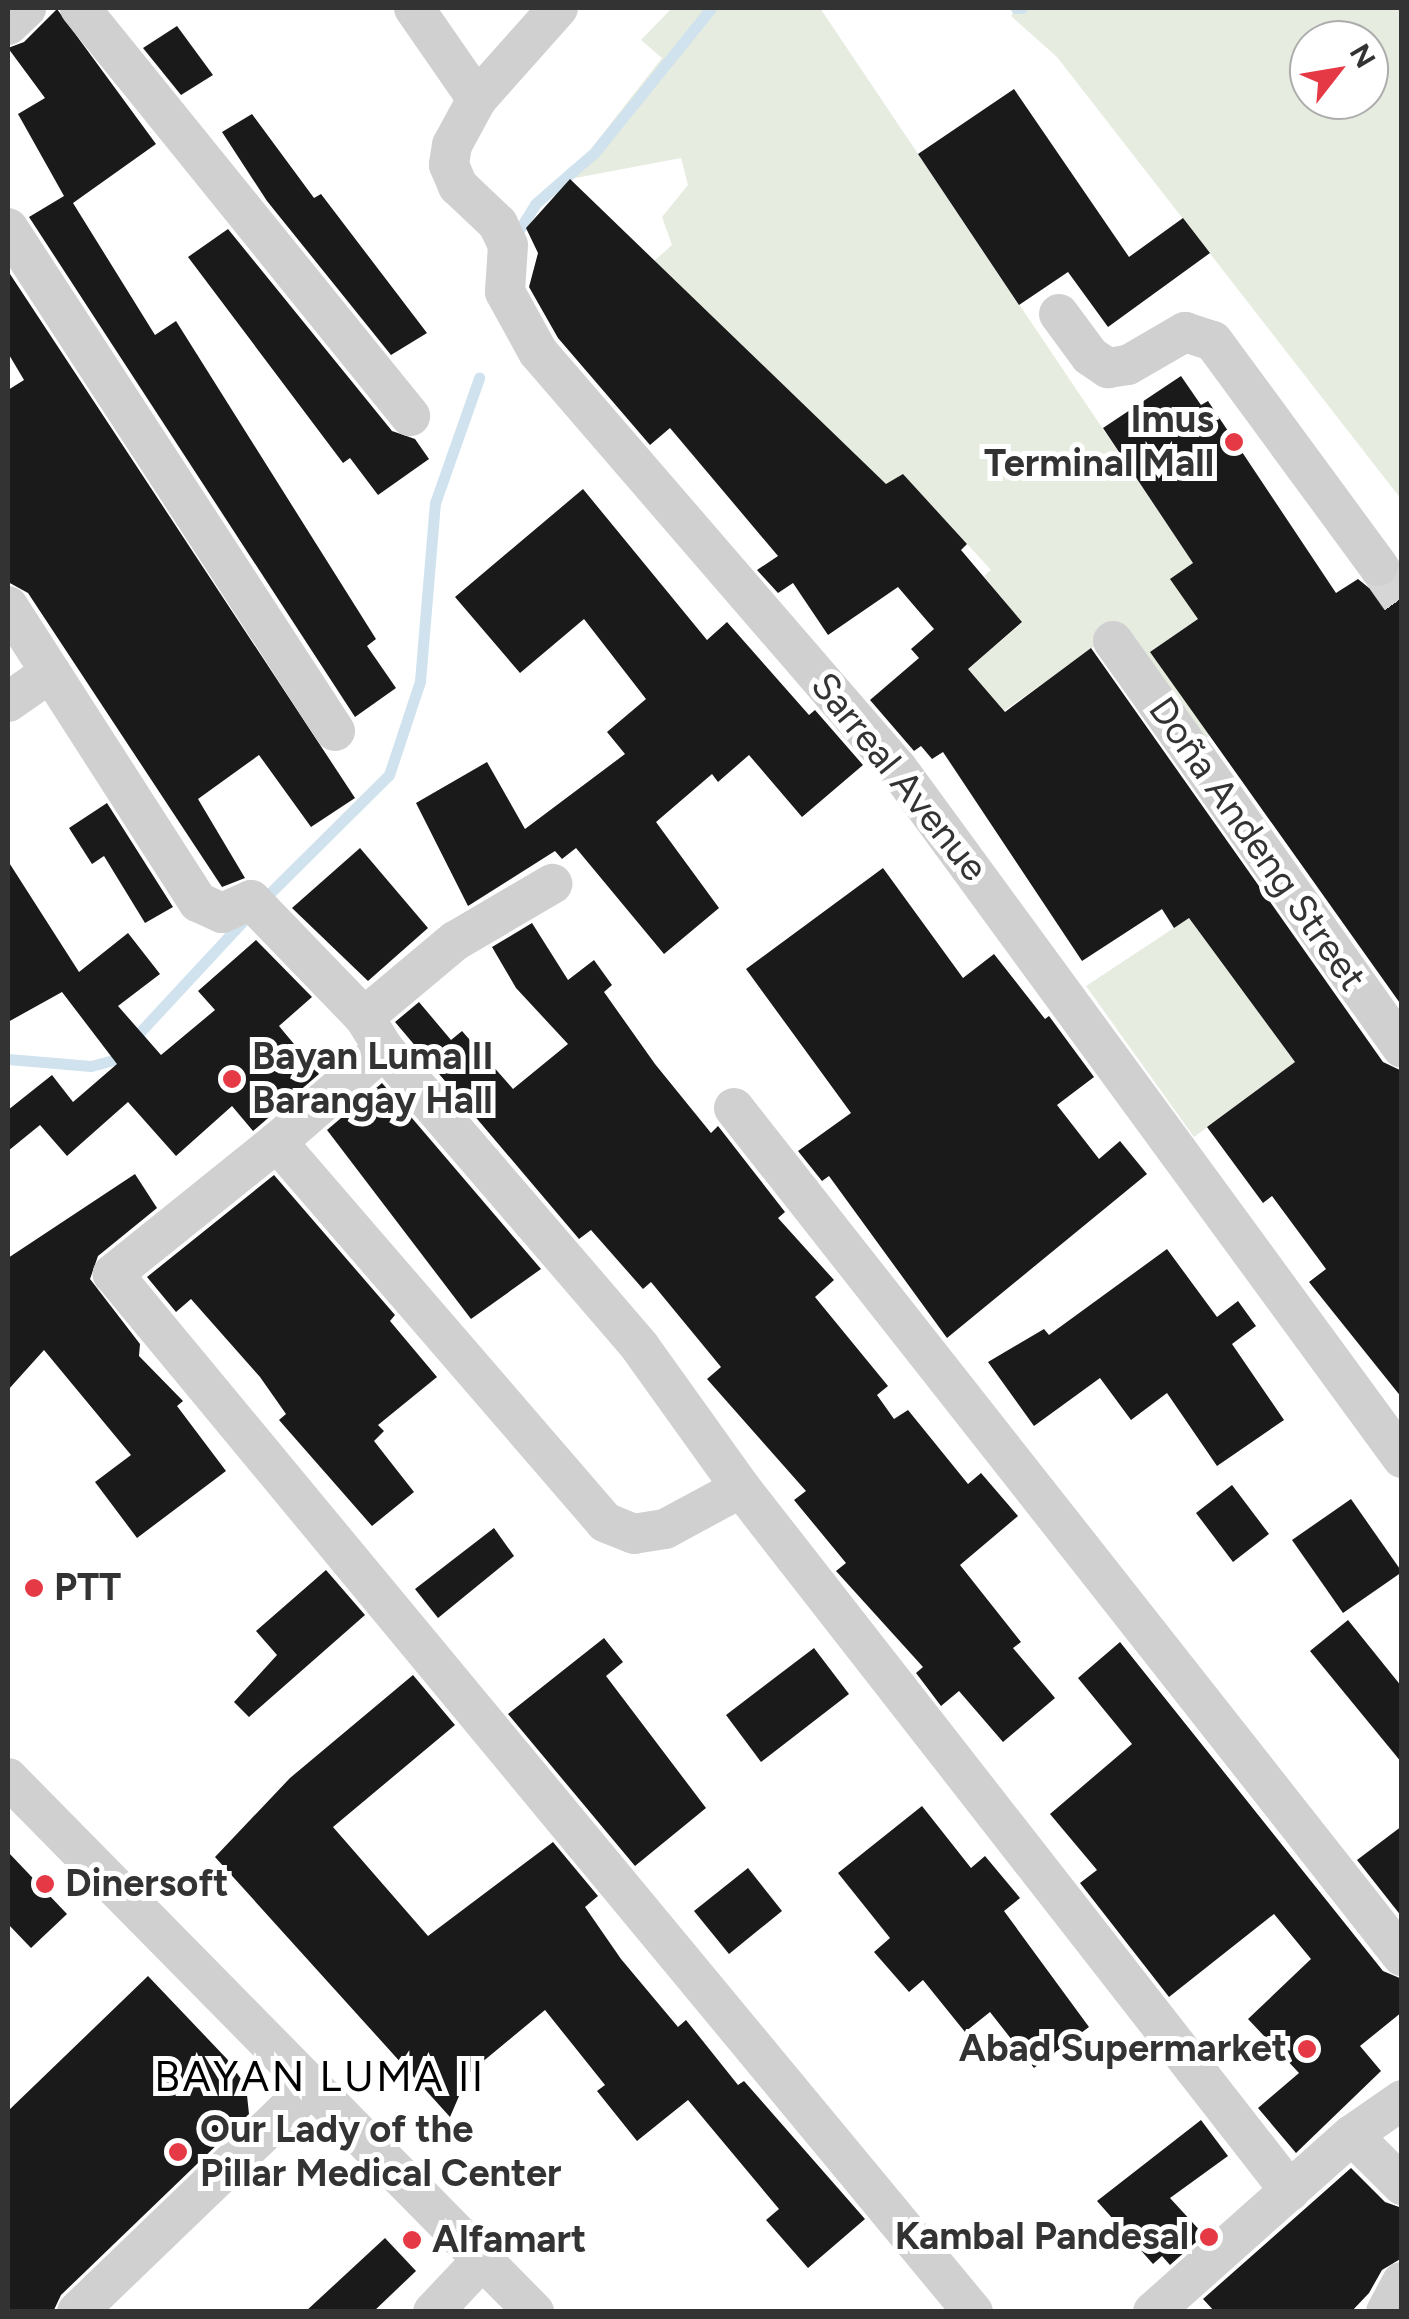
<!DOCTYPE html>
<meta charset="utf-8">
<style>
body{margin:0}
#map{position:relative;width:1409px;height:2319px;overflow:hidden;background:#fff;font-family:Figtree,sans-serif}
div>[style]{position:absolute}
[style*='--x']{left:calc(var(--x)*1px);top:calc(var(--y)*1px);width:calc(var(--w)*1px);rotate:calc(var(--a)*1deg)}
.green>*{inset:0;background:#e6ecdf}
.stream>*{height:11px;margin:-5.5px;padding:0 5.5px;transform-origin:5.5px;border-radius:5.5px;background:#cfe2ee}
.building>*{inset:0;background:#1a1a1a}
.minor-tunnel>*{height:40px;margin-top:-20px;transform-origin:0;background:repeating-linear-gradient(90deg,#d6d6d6 0 40px,transparent 0 60px)}
.minor>*{height:40px;margin:-20px;padding:0 20px;transform-origin:20px;border-radius:20px;background:#d0d0d0}
.dots>*{width:28px;height:28px;translate:-50% -50%;box-sizing:border-box;border:5px solid #fff;border-radius:50%}
span{translate:-50% -50%;white-space:nowrap;text-align:center;line-height:1.15;-webkit-text-stroke:10px #fff;paint-order:stroke}
.poi-label{font-size:38px;color:#333;font-weight:700}
.right{translate:-100% -50%;text-align:right}
.left{translate:0 -50%;text-align:left}
.street-label{font-size:38px;color:#333}
.quarter-label{font-size:42px;color:#000;letter-spacing:2.5px}
.frame{position:absolute;inset:0;border:10px solid #333;pointer-events:none}
.north{position:absolute;left:1289px;top:20px;width:100px;height:100px;box-sizing:border-box;background:#fff;border:2px solid #adadad;border-radius:50%;rotate:59deg;font-size:28px;font-weight:700;line-height:40px;text-align:center;color:#333}
.north::after{content:'';display:block;margin:auto;width:35px;height:45px;background:#e63946;clip-path:polygon(50% 0,100% 100%,50% 72%,0 100%)}
</style>
<div id="map">
<div class="green">
<i style="clip-path:polygon(672px 8px,820px 8px,1277px 688px,1205px 739px,1123px 626px,1004px 711px,968px 669px,1022px 623px,984px 576px,991px 570px,903px 474px,886px 485px,654px 261px,672px 245px,662px 217px,688px 185px,681px 158px,570px 179px,563px 173px,587px 154px,662px 58px,641px 40px)"></i>
<i style="clip-path:polygon(evenodd,1016px 8px,1401px 8px,1401px 499px,1057px 57px,1011px 16px,1016px 8px,1369px 40px,1369px 100px,1309px 100px,1309px 40px,1369px 40px)"></i>
<i style="clip-path:polygon(1189px 918px,1295px 1062px,1194px 1137px,1086px 986px)"></i>
</div>
<div class="stream">
<i style="--x:1016;--y:8;--w:6;--a:0"></i>
<i style="--x:516;--y:235;--w:36;--a:-58"></i>
<i style="--x:535;--y:204;--w:79;--a:-40.9"></i>
<i style="--x:595;--y:152;--w:185;--a:-51.1"></i>
<i style="--x:268;--y:895;--w:170;--a:-44.8"></i>
<i style="--x:389;--y:775;--w:99;--a:-71.7"></i>
<i style="--x:420;--y:681;--w:179;--a:-85.2"></i>
<i style="--x:435;--y:503;--w:133;--a:-70.6"></i>
<i style="--x:8;--y:1059;--w:83;--a:4.8"></i>
<i style="--x:91;--y:1066;--w:24;--a:-15"></i>
<i style="--x:114;--y:1060;--w:192;--a:-47.1"></i>
</div>
<div class="building">
<i style="clip-path:polygon(57px 9px,156px 144px,73px 203px,155px 335px,176px 321px,376px 639px,367px 646px,396px 688px,355px 717px,29px 217px,64px 196px,18px 114px,45px 98px,8px 48px,24px 42px)"></i>
<i style="clip-path:polygon(177px 26px,213px 75px,181px 95px,143px 48px)"></i>
<i style="clip-path:polygon(1014px 89px,1129px 257px,1183px 218px,1210px 253px,1108px 327px,1068px 272px,1019px 305px,918px 154px)"></i>
<i style="clip-path:polygon(252px 114px,314px 198px,321px 194px,427px 333px,391px 355px,267px 201px,222px 132px)"></i>
<i style="clip-path:polygon(570px 179px,886px 484px,903px 474px,967px 544px,961px 550px,1022px 622px,968px 669px,1005px 712px,1091px 648px,1383px 1062px,1402px 1071px,1402px 1398px,1309px 1282px,1326px 1269px,1272px 1196px,1263px 1203px,1207px 1127px,1295px 1062px,1189px 918px,1174px 928px,1162px 909px,1082px 961px,943px 752px,932px 759px,921px 746px,914px 751px,870px 700px,919px 658px,911px 649px,934px 629px,898px 587px,828px 635px,793px 583px,778px 593px,757px 570px,778px 556px,670px 428px,650px 445px,558px 338px,529px 287px,538px 253px,526px 228px)"></i>
<i style="clip-path:polygon(228px 229px,392px 431px,415px 439px,429px 459px,378px 495px,350px 458px,343px 463px,188px 257px)"></i>
<i style="clip-path:polygon(8px 271px,355px 798px,311px 827px,259px 755px,198px 799px,245px 878px,222px 887px,28px 593px,8px 582px,8px 390px,24px 380px,8px 353px)"></i>
<i style="clip-path:polygon(1181px 376px,1201px 405px,1208px 401px,1336px 593px,1358px 579px,1369px 588px,1391px 586px,1402px 565px,1402px 1006px,1150px 652px,1198px 619px,1170px 579px,1193px 563px,1103px 428px)"></i>
<i style="clip-path:polygon(583px 489px,707px 640px,727px 622px,809px 715px,815px 710px,863px 765px,802px 817px,749px 755px,718px 782px,712px 774px,656px 822px,719px 908px,664px 954px,576px 848px,562px 859px,555px 851px,468px 906px,416px 803px,487px 762px,525px 829px,625px 754px,607px 732px,646px 699px,584px 619px,520px 673px,455px 597px)"></i>
<i style="clip-path:polygon(107px 803px,173px 907px,145px 923px,104px 856px,92px 864px,69px 828px)"></i>
<i style="clip-path:polygon(360px 848px,428px 928px,368px 981px,292px 908px)"></i>
<i style="clip-path:polygon(8px 861px,79px 972px,128px 933px,160px 974px,118px 1006px,161px 1055px,215px 1010px,198px 991px,256px 940px,312px 997px,279px 1026px,319px 1074px,253px 1131px,232px 1106px,176px 1156px,128px 1102px,67px 1156px,40px 1125px,8px 1151px,8px 1110px,52px 1075px,73px 1102px,117px 1064px,62px 992px,8px 1022px)"></i>
<i style="clip-path:polygon(883px 868px,963px 978px,994px 954px,1045px 1019px,1049px 1016px,1094px 1077px,1057px 1105px,1099px 1159px,1120px 1141px,1147px 1174px,947px 1338px,829px 1176px,822px 1181px,798px 1151px,851px 1113px,746px 969px)"></i>
<i style="clip-path:polygon(532px 923px,568px 980px,594px 960px,612px 985px,604px 992px,655px 1064px,711px 1133px,718px 1126px,785px 1212px,778px 1218px,834px 1280px,815px 1297px,888px 1386px,877px 1395px,894px 1419px,908px 1410px,968px 1484px,981px 1473px,1018px 1516px,960px 1565px,1021px 1642px,1013px 1648px,1055px 1698px,1003px 1742px,959px 1691px,941px 1706px,916px 1673px,923px 1667px,836px 1571px,846px 1563px,794px 1500px,806px 1491px,707px 1379px,721px 1367px,651px 1282px,643px 1289px,591px 1230px,579px 1239px,395px 1022px,419px 1002px,451px 1040px,462px 1031px,513px 1089px,568px 1044px,516px 988px,492px 947px)"></i>
<i style="clip-path:polygon(382px 1083px,541px 1269px,471px 1319px,327px 1130px)"></i>
<i style="clip-path:polygon(135px 1174px,157px 1208px,98px 1256px,90px 1279px,140px 1344px,139px 1356px,183px 1401px,177px 1406px,226px 1471px,137px 1538px,95px 1482px,131px 1455px,44px 1350px,8px 1390px,8px 1258px)"></i>
<i style="clip-path:polygon(274px 1175px,395px 1315px,390px 1321px,437px 1377px,378px 1425px,384px 1431px,374px 1441px,414px 1492px,372px 1526px,279px 1420px,286px 1414px,260px 1377px,191px 1299px,176px 1312px,147px 1277px)"></i>
<i style="clip-path:polygon(1167px 1249px,1217px 1317px,1238px 1301px,1256px 1326px,1232px 1344px,1284px 1420px,1217px 1466px,1167px 1393px,1131px 1420px,1100px 1378px,1034px 1426px,988px 1362px,1044px 1329px,1049px 1335px)"></i>
<i style="clip-path:polygon(1232px 1485px,1269px 1534px,1233px 1562px,1196px 1513px)"></i>
<i style="clip-path:polygon(1351px 1499px,1402px 1572px,1343px 1613px,1292px 1540px)"></i>
<i style="clip-path:polygon(494px 1528px,514px 1556px,438px 1618px,415px 1589px)"></i>
<i style="clip-path:polygon(326px 1570px,365px 1615px,249px 1717px,234px 1702px,277px 1655px,256px 1631px)"></i>
<i style="clip-path:polygon(1348px 1620px,1402px 1687px,1402px 1763px,1310px 1651px)"></i>
<i style="clip-path:polygon(604px 1638px,623px 1662px,606px 1676px,706px 1808px,635px 1866px,508px 1714px)"></i>
<i style="clip-path:polygon(1120px 1642px,1383px 1971px,1402px 1979px,1402px 2012px,1360px 2046px,1381px 2071px,1296px 2153px,1258px 2108px,1299px 2073px,1248px 2019px,1311px 1959px,1274px 1914px,1169px 1997px,1080px 1883px,1097px 1870px,1050px 1814px,1132px 1744px,1078px 1678px)"></i>
<i style="clip-path:polygon(814px 1648px,849px 1694px,761px 1762px,726px 1715px)"></i>
<i style="clip-path:polygon(413px 1675px,455px 1725px,333px 1827px,428px 1936px,553px 1842px,598px 1896px,585px 1907px,621px 1959px,678px 2027px,686px 2020px,738px 2085px,744px 2081px,865px 2219px,808px 2268px,766px 2220px,779px 2209px,688px 2100px,637px 2141px,597px 2091px,605px 2085px,545px 2010px,469px 2073px,450px 2117px,215px 1857px,290px 1778px)"></i>
<i style="clip-path:polygon(922px 1806px,971px 1868px,985px 1856px,1020px 1898px,1004px 1911px,1089px 2027px,1034px 2068px,990px 2012px,965px 2032px,923px 1980px,909px 1992px,874px 1952px,890px 1938px,838px 1873px)"></i>
<i style="clip-path:polygon(1402px 1826px,1402px 1917px,1357px 1860px)"></i>
<i style="clip-path:polygon(8px 1852px,67px 1914px,31px 1948px,8px 1924px)"></i>
<i style="clip-path:polygon(748px 1868px,782px 1911px,729px 1954px,694px 1911px)"></i>
<i style="clip-path:polygon(148px 1976px,227px 2059px,246px 2086px,249px 2114px,61px 2295px,53px 2312px,8px 2312px,8px 2111px)"></i>
<i style="clip-path:polygon(1201px 2120px,1228px 2156px,1170px 2198px,1204px 2235px,1170px 2265px,1162px 2256px,1153px 2264px,1097px 2201px)"></i>
<i style="clip-path:polygon(1351px 2168px,1385px 2202px,1402px 2208px,1402px 2258px,1382px 2270px,1369px 2293px,1351px 2312px,1215px 2312px,1203px 2299px)"></i>
<i style="clip-path:polygon(385px 2238px,416px 2271px,373px 2312px,305px 2312px)"></i>
</div>
<div class="minor-tunnel">
<i style="--x:1378;--y:566;--w:42;--a:54.8"></i>
</div>
<div class="minor">
<i style="--x:80;--y:8;--w:525;--a:51.03"></i>
<i style="--x:414;--y:8;--w:111;--a:55.3"></i>
<i style="--x:558;--y:8;--w:122;--a:131.7"></i>
<i style="--x:477;--y:99;--w:52;--a:118.5"></i>
<i style="--x:452;--y:145;--w:20;--a:99"></i>
<i style="--x:449;--y:165;--w:23;--a:67"></i>
<i style="--x:458;--y:186;--w:55;--a:43.5"></i>
<i style="--x:498;--y:224;--w:23;--a:65"></i>
<i style="--x:508;--y:245;--w:47;--a:93.7"></i>
<i style="--x:505;--y:292;--w:68;--a:61.2"></i>
<i style="--x:538;--y:352;--w:551;--a:49.2"></i>
<i style="--x:898;--y:769;--w:854;--a:53.81"></i>
<i style="--x:8;--y:25;--w:25;--a:-43"></i>
<i style="--x:8;--y:228;--w:600;--a:56.97"></i>
<i style="--x:1059;--y:314;--w:52;--a:53.6"></i>
<i style="--x:1090;--y:356;--w:22;--a:34"></i>
<i style="--x:1108;--y:368;--w:20;--a:-9"></i>
<i style="--x:1128;--y:365;--w:66;--a:-30.1"></i>
<i style="--x:1185;--y:332;--w:29;--a:18"></i>
<i style="--x:1213;--y:341;--w:279;--a:53.7"></i>
<i style="--x:8;--y:606;--w:352;--a:57.3"></i>
<i style="--x:198;--y:902;--w:26;--a:25"></i>
<i style="--x:222;--y:913;--w:32;--a:-24"></i>
<i style="--x:251;--y:900;--w:163;--a:46"></i>
<i style="--x:364;--y:1017;--w:38;--a:58"></i>
<i style="--x:384;--y:1049;--w:393;--a:49.3"></i>
<i style="--x:640;--y:1347;--w:173;--a:54.4"></i>
<i style="--x:741;--y:1488;--w:892;--a:52.01"></i>
<i style="--x:1113;--y:641;--w:499;--a:54.6"></i>
<i style="--x:8;--y:702;--w:52;--a:-34.9"></i>
<i style="--x:364;--y:1017;--w:119;--a:-39.9"></i>
<i style="--x:455;--y:941;--w:113;--a:-30.4"></i>
<i style="--x:734;--y:1108;--w:1080;--a:51.77"></i>
<i style="--x:277;--y:1142;--w:142;--a:-41"></i>
<i style="--x:741;--y:1488;--w:86;--a:151.7"></i>
<i style="--x:665;--y:1529;--w:31;--a:171"></i>
<i style="--x:634;--y:1534;--w:31;--a:-158"></i>
<i style="--x:605;--y:1522;--w:502;--a:-130.8"></i>
<i style="--x:277;--y:1142;--w:211;--a:141.2"></i>
<i style="--x:113;--y:1274;--w:1348;--a:50.36"></i>
<i style="--x:8;--y:1778;--w:750;--a:45.43"></i>
<i style="--x:1352;--y:2135;--w:71;--a:45"></i>
<i style="--x:77;--y:2312;--w:327;--a:-43.9"></i>
<i style="--x:433;--y:2312;--w:73;--a:-46.7"></i>
<i style="--x:1153;--y:2312;--w:266;--a:-41.7"></i>
<i style="--x:1352;--y:2135;--w:61;--a:-35"></i>
<i style="--x:1386;--y:2312;--w:34;--a:-62"></i>
</div>
<div class="dots">
<i style="left:1234px;top:442px;background:#e63946"></i>
<i style="left:232px;top:1079px;background:#e63946"></i>
<i style="left:34px;top:1588px;background:#e63946"></i>
<i style="left:45px;top:1884px;background:#e63946"></i>
<i style="left:1307px;top:2049px;background:#e63946"></i>
<i style="left:178px;top:2152px;background:#e63946"></i>
<i style="left:1209px;top:2237px;background:#e63946"></i>
<i style="left:412px;top:2240px;background:#e63946"></i>
</div>
<div class="poi-label">
<span class="right" style="left:1214px;top:442px">Imus<br>Terminal Mall</span>
<span class="left" style="left:252px;top:1079px">Bayan Luma II<br>Barangay Hall</span>
<span class="left" style="left:54px;top:1588px">PTT</span>
<span class="left" style="left:65px;top:1884px">Dinersoft</span>
<span class="right" style="left:1287px;top:2049px">Abad Supermarket</span>
<span class="left" style="left:200px;top:2152px">Our Lady of the<br>Pillar Medical Center</span>
<span class="right" style="left:1189px;top:2237px">Kambal Pandesal</span>
<span class="left" style="left:432px;top:2240px">Alfamart</span>
</div>
<div class="street-label">
<span style="left:899px;top:777px;rotate:51deg">Sarreal Avenue</span>
<span style="left:1257px;top:844px;rotate:55deg">Doña Andeng Street</span>
</div>
<div class="quarter-label">
<span style="left:320px;top:2077px">BAYAN LUMA II</span>
</div>
<div class="frame"></div>
<div class="north">N</div>
</div>
